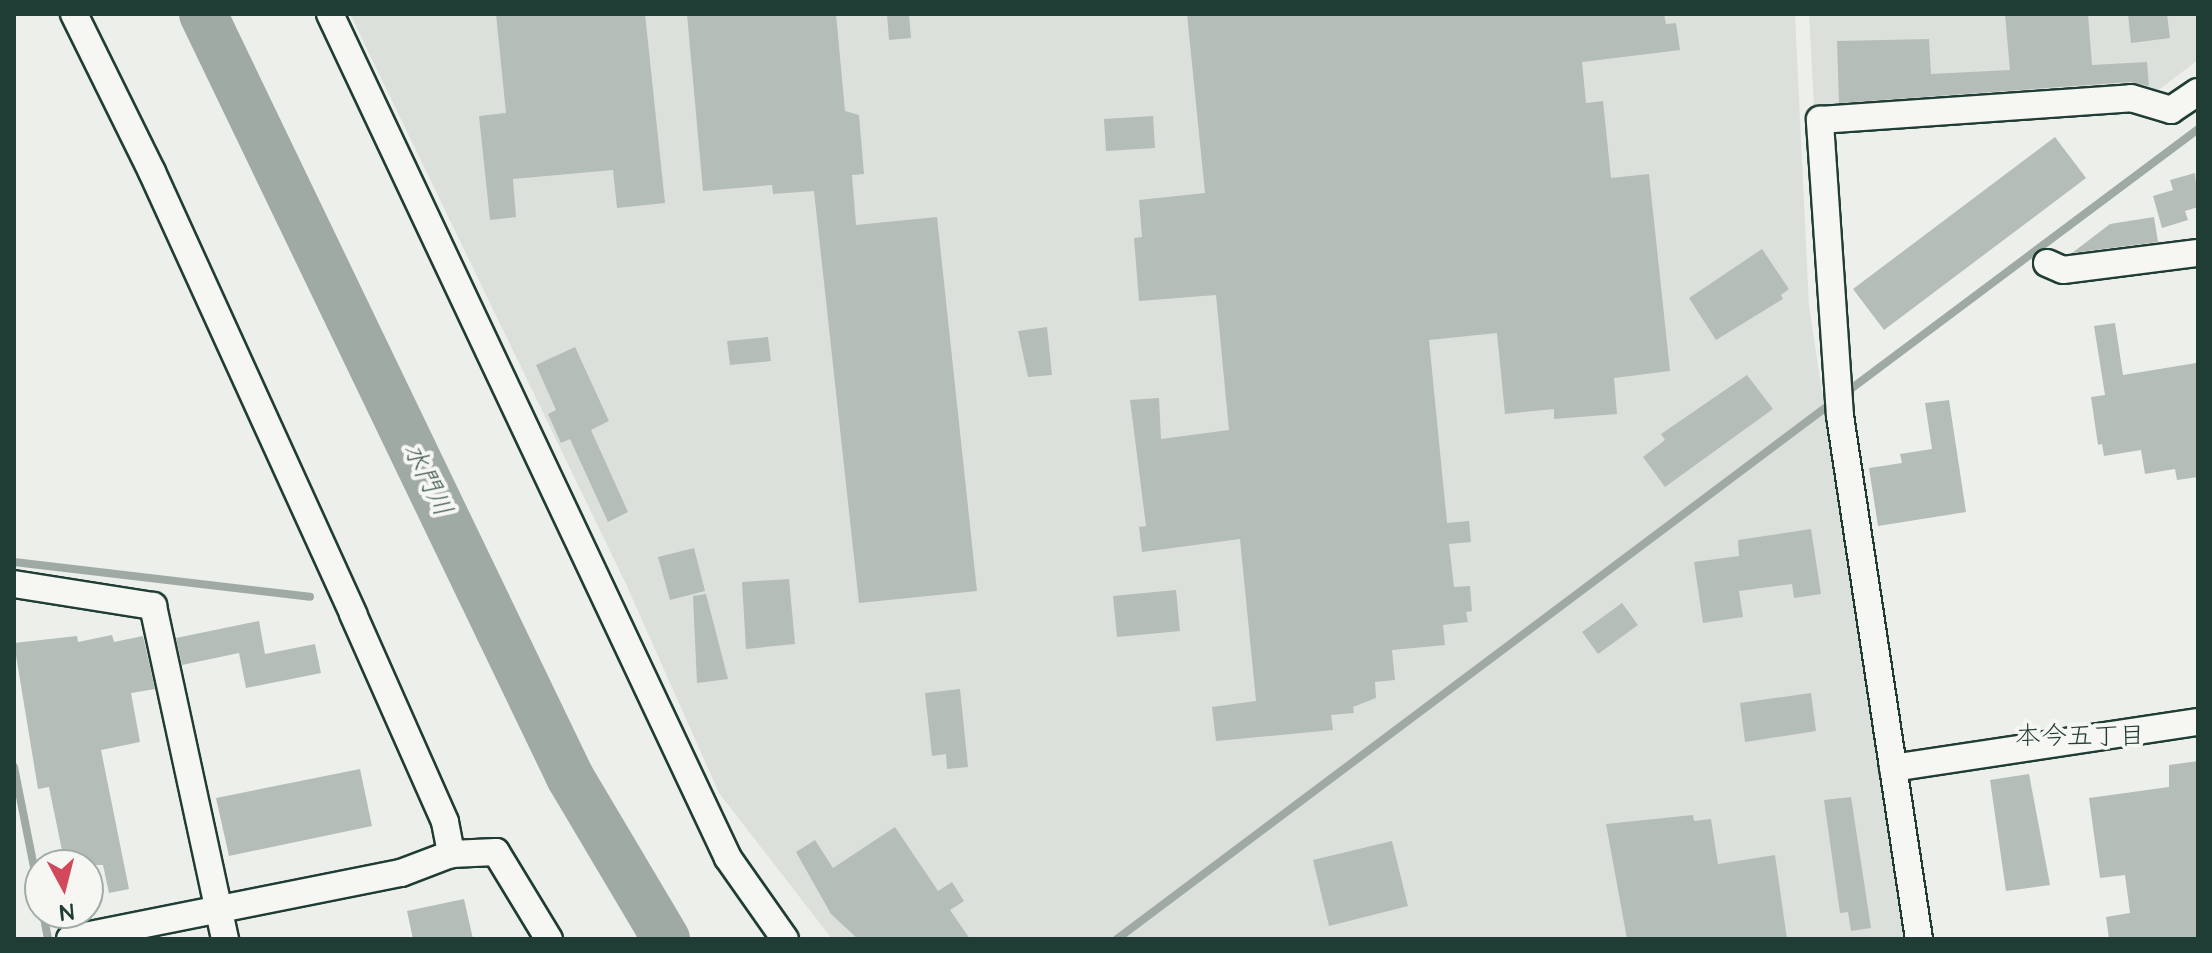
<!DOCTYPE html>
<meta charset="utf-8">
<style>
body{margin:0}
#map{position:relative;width:2212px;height:953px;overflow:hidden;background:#edefea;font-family:"Architects Daughter","Klee One",sans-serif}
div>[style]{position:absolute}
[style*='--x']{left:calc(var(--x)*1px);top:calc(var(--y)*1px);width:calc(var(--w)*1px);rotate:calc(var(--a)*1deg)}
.built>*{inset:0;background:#dce0db}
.stream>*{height:8px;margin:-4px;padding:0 4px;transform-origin:4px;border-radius:4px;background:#9faaa4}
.river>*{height:48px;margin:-24px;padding:0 24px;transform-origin:24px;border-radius:24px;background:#9faaa4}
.building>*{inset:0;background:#b4bdb8}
.roads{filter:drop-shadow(2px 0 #1f3d34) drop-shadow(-2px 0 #1f3d34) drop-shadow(0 2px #1f3d34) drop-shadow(0 -2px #1f3d34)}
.minor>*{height:26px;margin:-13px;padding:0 13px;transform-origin:13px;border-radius:13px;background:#f6f6f2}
span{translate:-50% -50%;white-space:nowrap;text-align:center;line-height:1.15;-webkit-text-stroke:8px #f6f6f2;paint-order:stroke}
.water-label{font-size:26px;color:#3f5850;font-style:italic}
.neighbourhood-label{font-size:26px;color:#1f3d34}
.frame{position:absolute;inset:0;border:16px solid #1f3d34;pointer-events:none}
.north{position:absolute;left:24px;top:849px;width:80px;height:80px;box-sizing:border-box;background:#f6f6f2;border:2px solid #a0aca6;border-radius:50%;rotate:173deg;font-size:22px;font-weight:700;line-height:32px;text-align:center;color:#1f3d34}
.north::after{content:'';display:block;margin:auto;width:28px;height:36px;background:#d1495b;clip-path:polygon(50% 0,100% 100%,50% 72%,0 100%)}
</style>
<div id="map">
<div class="built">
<i style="clip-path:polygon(350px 14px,1795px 14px,1809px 306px,1905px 939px,832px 939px,719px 793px,625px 582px)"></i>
<i style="clip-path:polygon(1809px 14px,2198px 14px,2198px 60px,2160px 89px,1814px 107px)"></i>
</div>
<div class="stream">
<i style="--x:1844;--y:394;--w:442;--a:-36.8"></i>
<i style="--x:14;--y:562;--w:298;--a:6.7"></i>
<i style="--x:14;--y:767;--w:133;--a:78.7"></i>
<i style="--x:43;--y:913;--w:26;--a:79"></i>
<i style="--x:1117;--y:939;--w:895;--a:-36.87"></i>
</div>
<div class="river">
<i style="--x:203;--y:14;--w:847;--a:64.31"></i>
<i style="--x:570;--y:777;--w:188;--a:59.3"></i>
</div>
<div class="building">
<i style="clip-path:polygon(496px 14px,645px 14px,665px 203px,617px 208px,613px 170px,513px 179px,516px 217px,490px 220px,479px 116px,506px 113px)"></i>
<i style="clip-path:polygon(687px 14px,836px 14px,845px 111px,859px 115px,864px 174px,852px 175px,856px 225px,937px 217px,977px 591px,859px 603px,814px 191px,773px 194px,772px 185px,703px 191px)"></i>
<i style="clip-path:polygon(887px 14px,909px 14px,911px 38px,889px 40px)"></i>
<i style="clip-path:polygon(1187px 14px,1664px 14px,1666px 24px,1676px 23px,1680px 50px,1582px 62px,1586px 103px,1603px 101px,1611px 178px,1649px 174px,1670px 371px,1614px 378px,1617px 414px,1554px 419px,1554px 409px,1505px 414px,1497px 333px,1429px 340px,1447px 523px,1469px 521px,1471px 542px,1449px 544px,1454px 587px,1470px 586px,1472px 611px,1466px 612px,1468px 622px,1443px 625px,1445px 645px,1392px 650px,1395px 680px,1375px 682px,1376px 698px,1353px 707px,1354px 713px,1331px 715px,1333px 730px,1216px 741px,1212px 707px,1256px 701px,1240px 539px,1142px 552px,1139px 527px,1146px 526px,1130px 400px,1159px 398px,1161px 439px,1229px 430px,1216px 295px,1139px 301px,1134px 238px,1142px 237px,1139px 200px,1205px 193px)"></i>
<i style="clip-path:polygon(2005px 14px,2088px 14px,2092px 65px,2147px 62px,2149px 86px,2130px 82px,1839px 103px,1837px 41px,1929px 39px,1931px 74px,2010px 70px)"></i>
<i style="clip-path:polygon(2128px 14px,2167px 14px,2170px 38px,2131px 43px)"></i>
<i style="clip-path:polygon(1153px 116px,1155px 148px,1106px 151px,1104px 119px)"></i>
<i style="clip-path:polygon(2055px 137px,2086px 178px,1884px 330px,1853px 289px)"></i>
<i style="clip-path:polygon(2195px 173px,2198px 207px,2185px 211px,2188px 220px,2162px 228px,2153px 196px,2173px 190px,2170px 180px)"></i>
<i style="clip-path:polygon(2154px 217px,2158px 242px,2072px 253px,2110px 224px)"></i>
<i style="clip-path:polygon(1762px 249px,1789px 289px,1781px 295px,1783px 299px,1716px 340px,1689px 298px)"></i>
<i style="clip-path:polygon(2115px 323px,2123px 375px,2196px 363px,2198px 477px,2177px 480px,2175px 469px,2145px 474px,2141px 450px,2104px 456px,2102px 444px,2098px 445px,2091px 397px,2105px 395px,2094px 326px)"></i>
<i style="clip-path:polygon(1047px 327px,1052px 375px,1028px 377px,1018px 331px)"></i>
<i style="clip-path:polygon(768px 337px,771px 361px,730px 365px,727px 341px)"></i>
<i style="clip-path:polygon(575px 347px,609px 421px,591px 430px,628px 512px,608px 522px,570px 439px,561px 443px,548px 414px,556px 410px,536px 365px)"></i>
<i style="clip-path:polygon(1747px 375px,1773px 409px,1665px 487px,1643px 457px,1665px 440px,1661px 434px)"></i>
<i style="clip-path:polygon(1949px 400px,1966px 512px,1878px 526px,1869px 468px,1902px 463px,1900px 454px,1932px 449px,1925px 403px)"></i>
<i style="clip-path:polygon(1811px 529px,1821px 594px,1794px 598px,1792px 584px,1739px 591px,1743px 617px,1703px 623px,1694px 562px,1739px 556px,1738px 540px)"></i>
<i style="clip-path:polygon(694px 548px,705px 591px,670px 600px,658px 557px)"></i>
<i style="clip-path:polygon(789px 579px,795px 644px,746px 649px,742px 582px)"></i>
<i style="clip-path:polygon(1176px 590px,1180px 631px,1117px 637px,1113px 596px)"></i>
<i style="clip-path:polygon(706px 594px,728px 679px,697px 683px,693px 596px)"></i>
<i style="clip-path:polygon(1622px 603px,1638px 625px,1598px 654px,1582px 632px)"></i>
<i style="clip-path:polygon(259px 621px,265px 654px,315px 644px,321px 673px,246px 688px,239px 653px,182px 665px,176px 638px)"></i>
<i style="clip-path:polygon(112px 635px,114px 642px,143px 636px,155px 689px,131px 693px,140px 742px,101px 750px,129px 889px,109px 893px,103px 865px,65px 865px,49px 787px,38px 789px,14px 643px,77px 636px,78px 642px)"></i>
<i style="clip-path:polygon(960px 689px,968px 767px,947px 769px,946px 754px,932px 756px,925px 693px)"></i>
<i style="clip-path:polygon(1811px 693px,1816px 731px,1745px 742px,1740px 703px)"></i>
<i style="clip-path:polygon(2198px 761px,2198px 939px,2109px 939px,2106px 917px,2130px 913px,2125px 875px,2100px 878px,2089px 798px,2169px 787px,2169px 765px)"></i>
<i style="clip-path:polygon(360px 769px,372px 826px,229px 856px,216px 798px)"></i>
<i style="clip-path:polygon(2029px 774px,2050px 885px,2006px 891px,1990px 780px)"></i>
<i style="clip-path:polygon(1851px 797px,1871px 928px,1851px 931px,1848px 912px,1840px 913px,1824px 800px)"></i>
<i style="clip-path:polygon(1693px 815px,1694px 821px,1711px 819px,1718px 864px,1775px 855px,1787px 939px,1627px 939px,1606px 824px)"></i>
<i style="clip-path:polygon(895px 827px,938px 891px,952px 882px,964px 901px,950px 910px,970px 939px,858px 939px,831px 914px,796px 852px,815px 840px,833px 868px)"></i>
<i style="clip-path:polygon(1392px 841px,1408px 906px,1329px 926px,1313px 860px)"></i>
<i style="clip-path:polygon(464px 899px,473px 939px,413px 939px,407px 911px)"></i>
</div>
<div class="roads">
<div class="minor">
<i style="--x:74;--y:14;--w:176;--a:63.7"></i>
<i style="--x:152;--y:172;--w:486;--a:65.5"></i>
<i style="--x:353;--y:614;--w:227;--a:66.1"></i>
<i style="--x:445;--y:822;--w:33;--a:79"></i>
<i style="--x:330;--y:14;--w:933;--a:64.75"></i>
<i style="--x:728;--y:858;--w:99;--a:54.9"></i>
<i style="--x:2047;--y:263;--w:17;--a:24"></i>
<i style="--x:2063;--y:270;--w:136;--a:-7.2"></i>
<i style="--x:14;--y:584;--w:141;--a:9"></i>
<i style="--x:153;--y:606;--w:341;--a:77.8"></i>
<i style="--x:1893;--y:768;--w:308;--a:-8.6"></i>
<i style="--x:70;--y:939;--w:338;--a:-11.3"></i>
<i style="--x:401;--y:873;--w:53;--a:-20.8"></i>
<i style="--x:451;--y:854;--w:45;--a:-2.5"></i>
<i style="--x:496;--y:852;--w:102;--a:58.7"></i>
<i style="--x:1919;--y:939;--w:529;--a:-98.59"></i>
<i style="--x:1840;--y:416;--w:297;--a:-93.9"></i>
<i style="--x:1820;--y:120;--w:312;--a:-4"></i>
<i style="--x:2131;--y:98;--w:42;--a:16.7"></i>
<i style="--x:2171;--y:110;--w:32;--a:-34"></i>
</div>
</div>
<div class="water-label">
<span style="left:427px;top:480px;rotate:64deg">水門川</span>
</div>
<div class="neighbourhood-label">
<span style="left:2080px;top:737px">本今五丁目</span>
</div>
<div class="frame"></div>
<div class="north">N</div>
</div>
